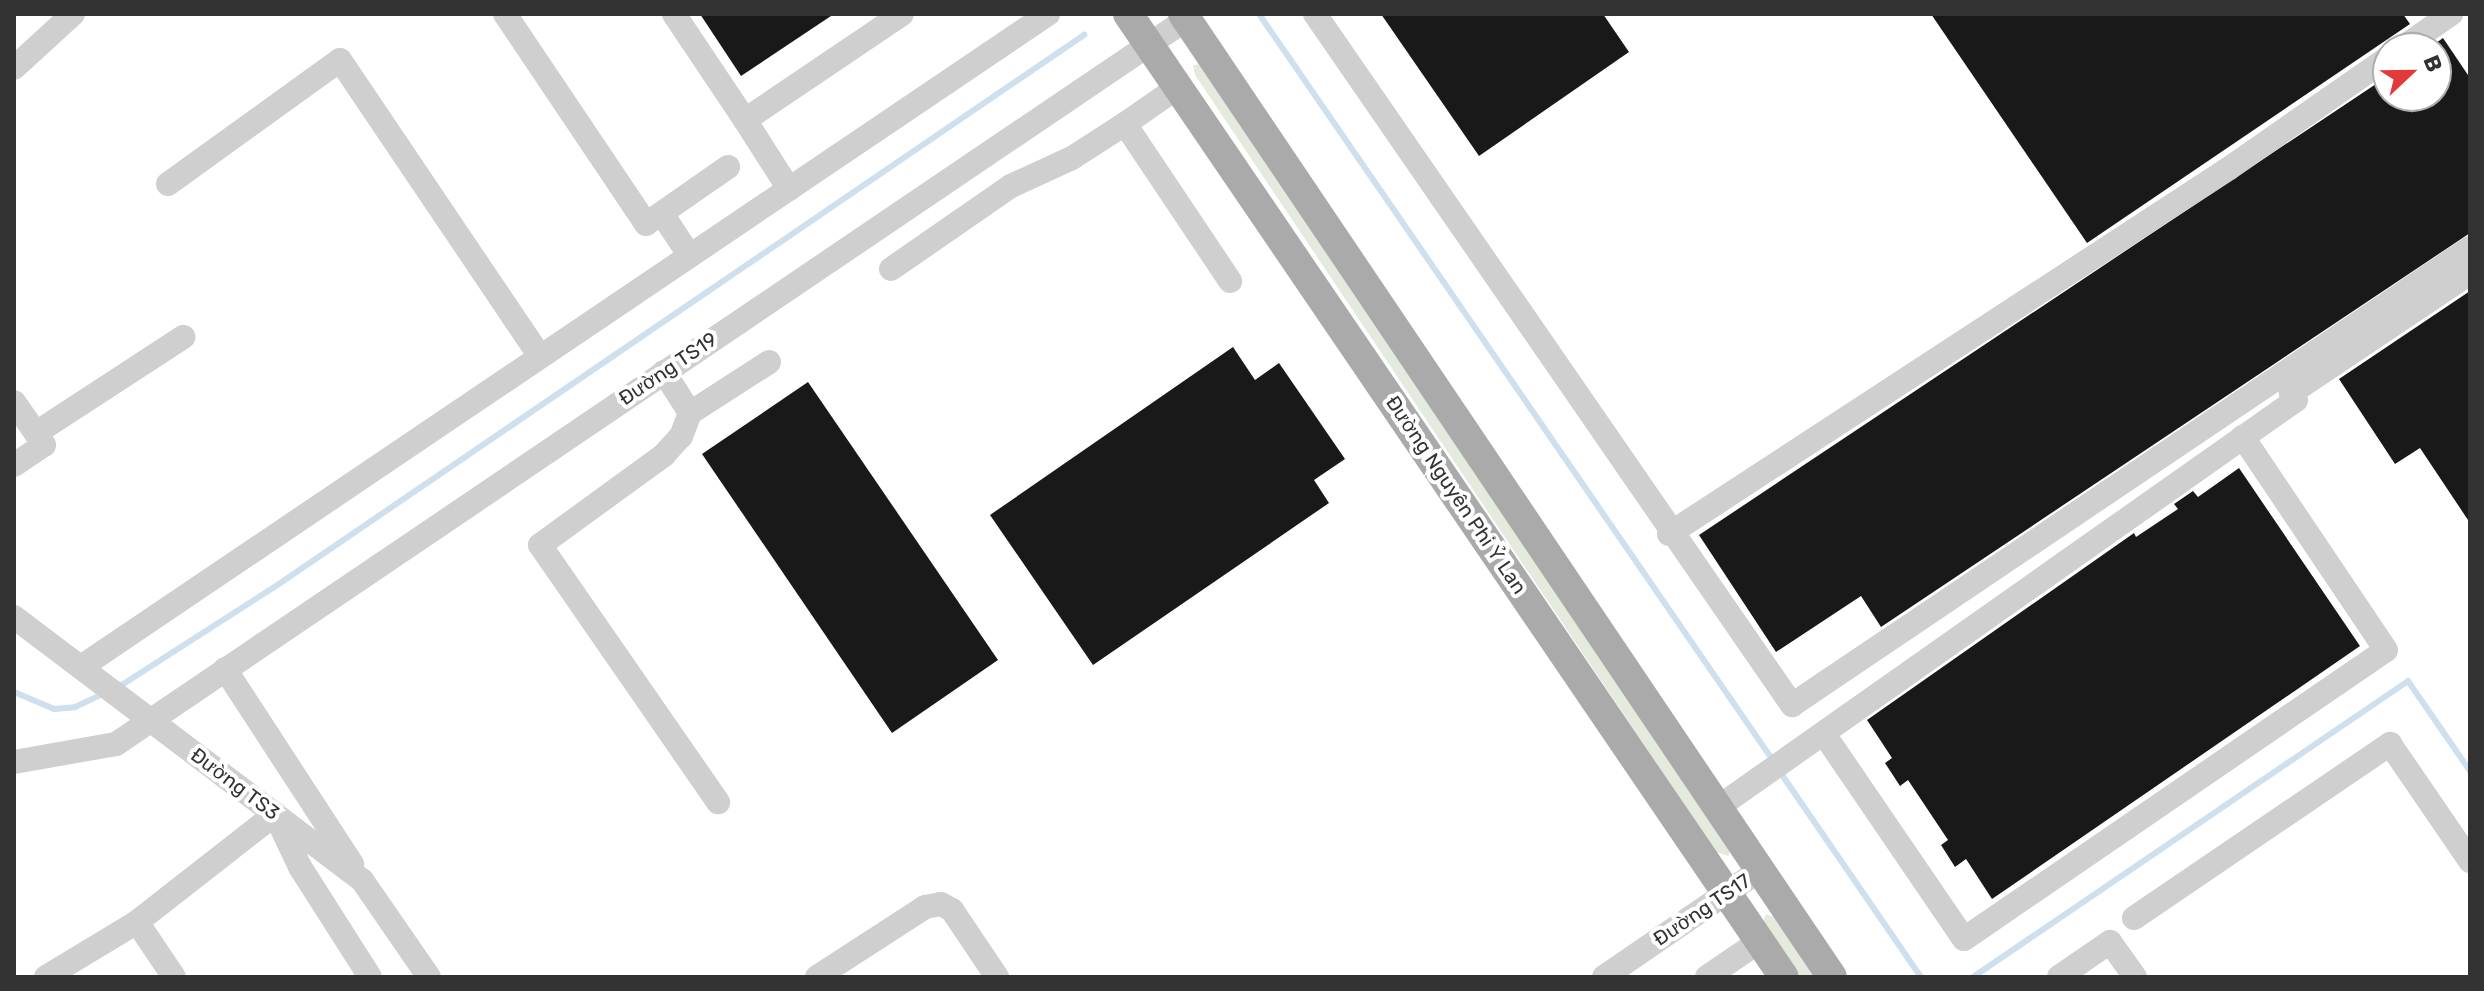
<!DOCTYPE html>
<meta charset="utf-8">
<style>
body{margin:0}
#map{position:relative;width:2484px;height:991px;overflow:hidden;background:#fff;font-family:Rubik,sans-serif}
div>[style]{position:absolute}
[style*='--x']{left:calc(var(--x)*1px);top:calc(var(--y)*1px);width:calc(var(--w)*1px);rotate:calc(var(--a)*1deg)}
.green>*{inset:0;background:#e4ebde}
.stream>*{height:6px;margin:-3px;padding:0 3px;transform-origin:3px;border-radius:3px;background:#cedfed}
.building>*{inset:0;background:#191919}
.minor>*{height:24px;margin:-12px;padding:0 12px;transform-origin:12px;border-radius:12px;background:#cfcfcf}
.major>*{height:30px;margin:-15px;padding:0 15px;transform-origin:15px;border-radius:15px;background:#aaa}
span{translate:-50% -50%;white-space:nowrap;text-align:center;line-height:1.15;-webkit-text-stroke:8px #fff;paint-order:stroke}
.street-label{font-size:20px;color:#323232}
.frame{position:absolute;inset:0;border:16px solid #323232;pointer-events:none}
.north{position:absolute;left:2372px;top:32px;width:80px;height:80px;box-sizing:border-box;background:#fff;border:2px solid #adadad;border-radius:50%;rotate:68deg;font-size:22px;font-weight:700;line-height:32px;text-align:center;color:#323232}
.north::after{content:'';display:block;margin:auto;width:28px;height:36px;background:#e4393b;clip-path:polygon(50% 0,100% 100%,50% 72%,0 100%)}
</style>
<div id="map">
<div class="green">
<i style="clip-path:polygon(1202px 64px,1730px 852px,1728px 856px,1716px 852px,1195px 75px,1193px 65px)"></i>
<i style="clip-path:polygon(1766px 914px,1774px 917px,1816px 977px,1800px 977px,1763px 922px)"></i>
</div>
<div class="stream">
<i style="--x:1259;--y:14;--w:908;--a:55.45"></i>
<i style="--x:117;--y:688;--w:185;--a:-32.7"></i>
<i style="--x:273;--y:588;--w:982;--a:-34.29"></i>
<i style="--x:14;--y:692;--w:43;--a:23"></i>
<i style="--x:54;--y:709;--w:21;--a:-5"></i>
<i style="--x:75;--y:707;--w:31;--a:-25"></i>
<i style="--x:1780;--y:772;--w:249;--a:55.5"></i>
<i style="--x:1973;--y:977;--w:526;--a:-34.23"></i>
<i style="--x:2408;--y:681;--w:109;--a:55.4"></i>
</div>
<div class="building">
<i style="clip-path:polygon(700px 14px,834px 14px,741px 76px)"></i>
<i style="clip-path:polygon(1381px 14px,1603px 14px,1629px 52px,1479px 156px)"></i>
<i style="clip-path:polygon(1931px 14px,2403px 14px,2410px 24px,2087px 243px)"></i>
<i style="clip-path:polygon(2443px 38px,2470px 78px,2470px 233px,1881px 627px,1861px 596px,1776px 652px,1699px 535px,2388px 76px,2388px 96px,2436px 96px,2436px 43px)"></i>
<i style="clip-path:polygon(2470px 291px,2470px 523px,2420px 448px,2395px 464px,2339px 379px)"></i>
<i style="clip-path:polygon(1233px 347px,1255px 380px,1279px 363px,1345px 459px,1314px 480px,1329px 503px,1093px 665px,990px 515px)"></i>
<i style="clip-path:polygon(808px 382px,998px 660px,892px 733px,702px 454px)"></i>
<i style="clip-path:polygon(2239px 468px,2360px 646px,1992px 899px,1966px 859px,1955px 867px,1941px 845px,1948px 840px,1908px 780px,1900px 786px,1885px 763px,1892px 758px,1867px 720px,2134px 533px,2136px 537px,2178px 509px,2174px 504px,2193px 491px,2198px 497px)"></i>
</div>
<div class="minor">
<i style="--x:505;--y:14;--w:253;--a:56.1"></i>
<i style="--x:646;--y:224;--w:100;--a:-34.8"></i>
<i style="--x:674;--y:14;--w:128;--a:56.2"></i>
<i style="--x:745;--y:120;--w:189;--a:-34"></i>
<i style="--x:1315;--y:14;--w:840;--a:55.38"></i>
<i style="--x:1792;--y:705;--w:818;--a:-33.98"></i>
<i style="--x:2402;--y:48;--w:60;--a:-34.8"></i>
<i style="--x:14;--y:68;--w:80;--a:-42.5"></i>
<i style="--x:1178;--y:87;--w:65;--a:145.1"></i>
<i style="--x:1125;--y:124;--w:189;--a:56.2"></i>
<i style="--x:745;--y:120;--w:82;--a:57.5"></i>
<i style="--x:168;--y:184;--w:212;--a:-35.8"></i>
<i style="--x:340;--y:60;--w:358;--a:56"></i>
<i style="--x:662;--y:214;--w:50;--a:56.3"></i>
<i style="--x:891;--y:269;--w:146;--a:-34.7"></i>
<i style="--x:1011;--y:186;--w:67;--a:-24.7"></i>
<i style="--x:1072;--y:158;--w:63;--a:-32.7"></i>
<i style="--x:664;--y:372;--w:49;--a:57.6"></i>
<i style="--x:690;--y:413;--w:94;--a:-32.8"></i>
<i style="--x:14;--y:402;--w:38;--a:55"></i>
<i style="--x:36;--y:433;--w:176;--a:-33.1"></i>
<i style="--x:690;--y:413;--w:25;--a:111"></i>
<i style="--x:681;--y:436;--w:25;--a:132"></i>
<i style="--x:664;--y:455;--w:153;--a:144"></i>
<i style="--x:540;--y:545;--w:313;--a:55.3"></i>
<i style="--x:14;--y:465;--w:36;--a:-34"></i>
<i style="--x:44;--y:445;--w:14;--a:-124"></i>
<i style="--x:1669;--y:534;--w:668;--a:-33.14"></i>
<i style="--x:2228;--y:169;--w:195;--a:-34.8"></i>
<i style="--x:14;--y:617;--w:436;--a:37.1"></i>
<i style="--x:362;--y:880;--w:118;--a:55.4"></i>
<i style="--x:81;--y:667;--w:1167;--a:-34.03"></i>
<i style="--x:225;--y:669;--w:233;--a:56.9"></i>
<i style="--x:1824;--y:734;--w:248;--a:55.7"></i>
<i style="--x:1964;--y:939;--w:511;--a:-34.4"></i>
<i style="--x:2386;--y:650;--w:257;--a:-123.9"></i>
<i style="--x:14;--y:762;--w:104;--a:-10"></i>
<i style="--x:116;--y:744;--w:1293;--a:-34.1"></i>
<i style="--x:1717;--y:808;--w:708;--a:-35.17"></i>
<i style="--x:2296;--y:400;--w:9;--a:-126"></i>
<i style="--x:2291;--y:393;--w:216;--a:-33.8"></i>
<i style="--x:2134;--y:918;--w:310;--a:-34.2"></i>
<i style="--x:2390;--y:744;--w:142;--a:55.6"></i>
<i style="--x:137;--y:922;--w:66;--a:56.1"></i>
<i style="--x:46;--y:977;--w:106;--a:-31.1"></i>
<i style="--x:137;--y:922;--w:175;--a:-38"></i>
<i style="--x:275;--y:814;--w:59;--a:64.7"></i>
<i style="--x:300;--y:867;--w:130;--a:57.5"></i>
<i style="--x:817;--y:977;--w:129;--a:-32.9"></i>
<i style="--x:925;--y:907;--w:16;--a:-11"></i>
<i style="--x:941;--y:904;--w:13;--a:29"></i>
<i style="--x:952;--y:910;--w:81;--a:56.1"></i>
<i style="--x:1604;--y:977;--w:189;--a:-34.4"></i>
<i style="--x:1707;--y:977;--w:64;--a:-34.2"></i>
<i style="--x:2059;--y:977;--w:62;--a:-34.5"></i>
<i style="--x:2110;--y:942;--w:43;--a:54.5"></i>
</div>
<div class="major">
<i style="--x:1128;--y:14;--w:1165;--a:55.74"></i>
<i style="--x:1183;--y:14;--w:1161;--a:56.02"></i>
</div>
<div class="street-label">
<span style="left:668px;top:369px;rotate:-34deg">Đường TS19</span>
<span style="left:1456px;top:495px;rotate:56deg">Đường Nguyên Phi Ỷ Lan</span>
<span style="left:235px;top:784px;rotate:37deg">Đường TS3</span>
<span style="left:1702px;top:910px;rotate:-34deg">Đường TS17</span>
</div>
<div class="frame"></div>
<div class="north">B</div>
</div>
